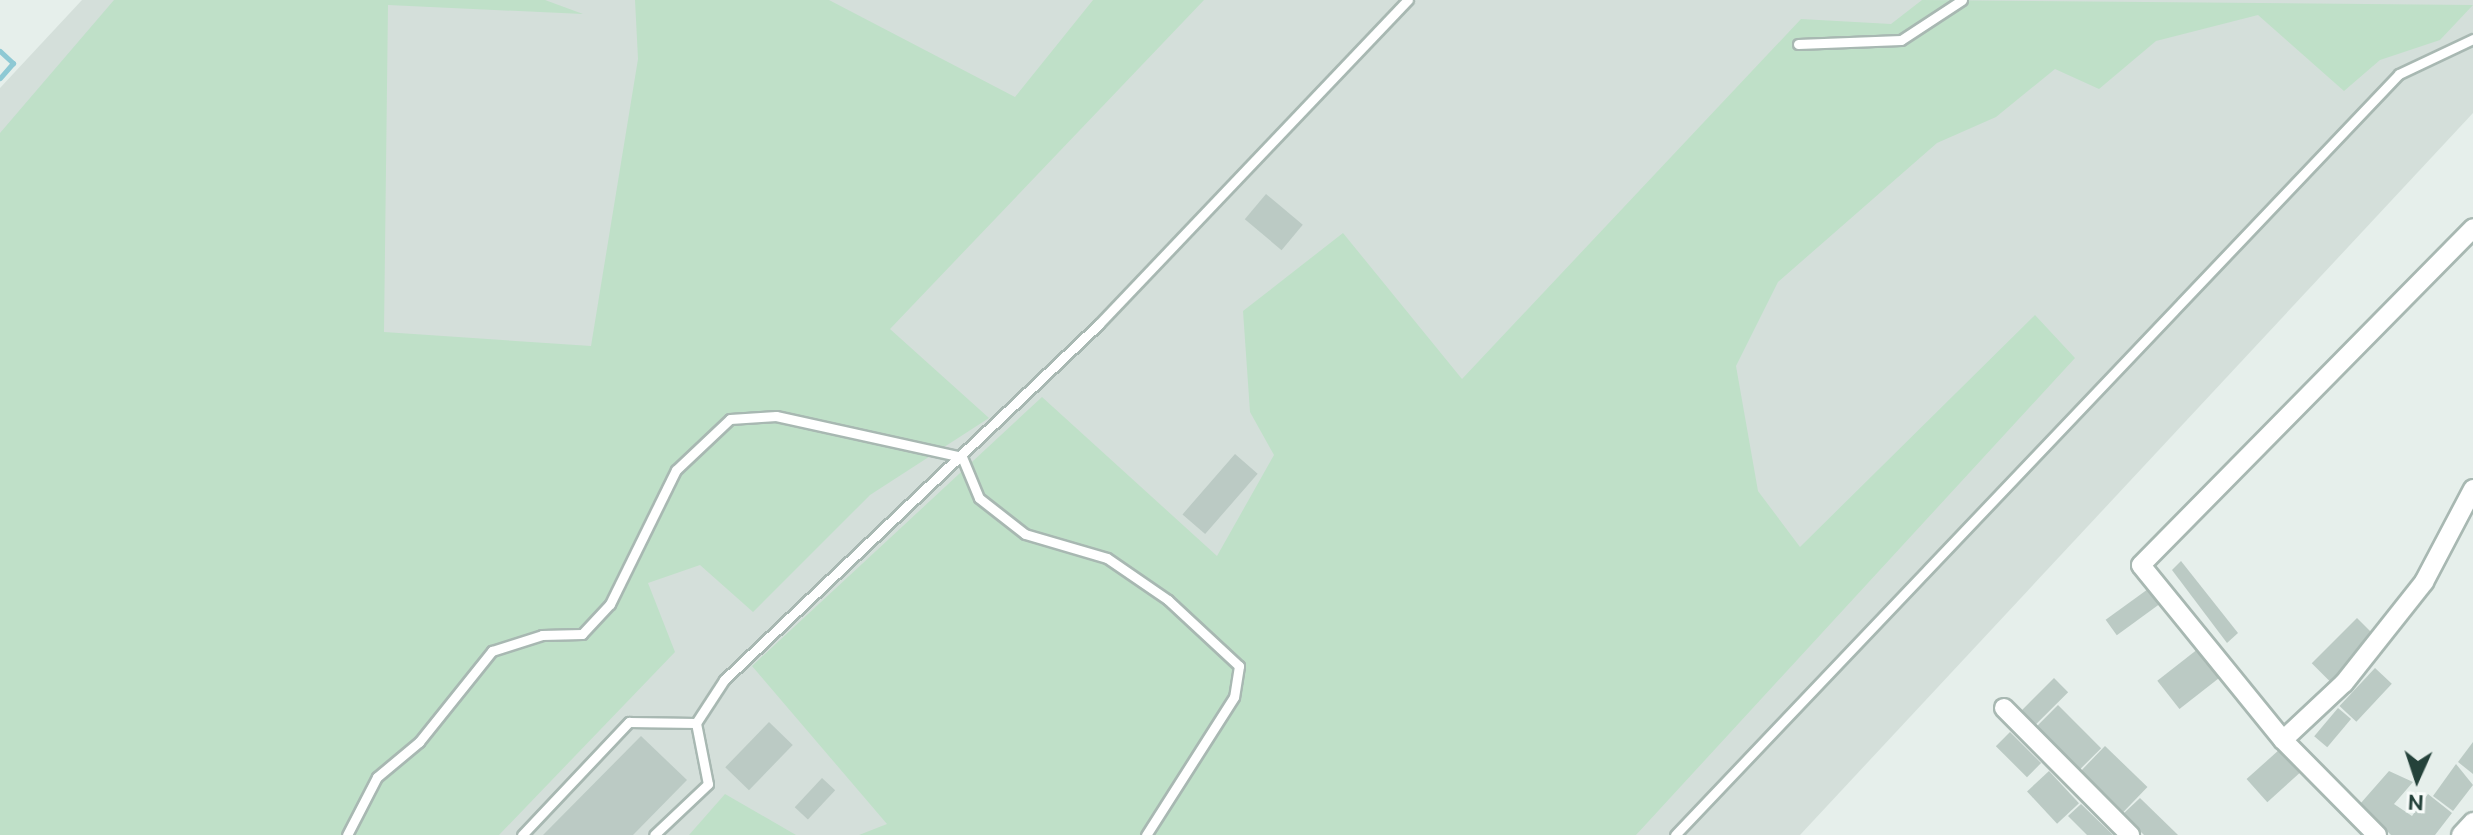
<!DOCTYPE html>
<html>
<head>
<meta charset="utf-8">
<style>
	body { margin:0 }
	#map { position:relative; width:2473px; height:835px; overflow:hidden; background:#e6efeb; font-family:Ubuntu,sans-serif }
	div>[style] { position:absolute }
	.built>* { inset:0; background:#d4dfda }
	.green>* { inset:0; background:#bfe0c8 }
	.stream>* { height:5px; margin:-2.5px; padding:0 2.5px; transform-origin:2.5px; border-radius:2.5px; background:#8ec9d4 }
	.building>* { inset:0; background:#bbcac4; transform-origin:0 0 }
	.roads { filter:drop-shadow(2px 0 #a8b8b2) drop-shadow(-2px 0 #a8b8b2) drop-shadow(0 2px #a8b8b2) drop-shadow(0 -2px #a8b8b2) }
	.lane>* { height:9px; margin:-4.5px; padding:0 4.5px; transform-origin:4.5px; border-radius:4.5px; background:#fff }
	.street>* { height:18px; margin:-9px; padding:0 9px; transform-origin:9px; border-radius:9px; background:#fff }
	span { translate:-50% -50%; white-space:nowrap; text-align:center; line-height:1.15; -webkit-text-stroke:6px #f7fbf9; paint-order:stroke }
	.north { position:absolute; left:2377px; top:739px; width:80px; height:80px; -webkit-text-stroke:6px #f7fbf9; paint-order:stroke; rotate:183deg; font-size:22px; font-weight:700; line-height:32px; text-align:center; color:#24423a }
	.north::after { content:''; display:block; margin:auto; width:28px; height:36px; background:#24423a; clip-path:polygon(50% 0,100% 100%,50% 72%,0 100%) }
</style>
</head>
<body>
<div id="map">
	<div class="built">
		<i style="clip-path:polygon(82px 0,2473px 0,2473px 113px,1800px 835px,0 835px,0 88px)"></i>
	</div>
	<div class="green">
		<i style="clip-path:polygon(114px 0,545px 0,583px 14px,388px 5px,384px 332px,591px 346px,638px 59px,635px 0,829px 0,1015px 97px,1093px 0,1204px 0,890px 329px,989px 418px,870px 495px,753px 612px,700px 565px,648px 583px,675px 652px,499px 835px,0 835px,0 133px)"></i>
		<i style="clip-path:polygon(1922px 0,2473px 5px,2440px 40px,2380px 60px,2344px 91px,2258px 15px,2156px 41px,2099px 89px,2055px 69px,1996px 117px,1937px 143px,1778px 282px,1736px 366px,1758px 491px,1800px 547px,2035px 315px,2075px 358px,1636px 835px,859px 835px,887px 824px,752px 666px,1042px 397px,1217px 556px,1274px 455px,1250px 412px,1243px 311px,1343px 233px,1462px 379px,1801px 19px,1891px 24px)"></i>
		<i style="clip-path:polygon(725px 794px,796px 835px,689px 835px)"></i>
	</div>
	<div class="stream">
		<i style="left:0;top:51px;width:18px;rotate:43deg"></i>
		<i style="left:13px;top:63px;width:20px;rotate:131deg"></i>
	</div>
	<div class="building">
		<i style="left:1266px;top:194px;width:48px;height:33px;rotate:40deg"></i>
		<i style="left:1235px;top:454px;width:30px;height:80px;rotate:41deg"></i>
		<i style="clip-path:polygon(2181px 561px,2238px 633px,2227px 643px,2172px 570px)"></i>
		<i style="left:2155px;top:584px;width:19px;height:61px;rotate:54deg"></i>
		<i style="left:2357px;top:618px;width:28px;height:64px;rotate:45deg"></i>
		<i style="left:2203px;top:645px;width:36px;height:58px;rotate:52deg"></i>
		<i style="left:2375px;top:668px;width:23px;height:52px;rotate:43deg"></i>
		<i style="left:2054px;top:678px;width:20px;height:49px;rotate:45deg"></i>
		<i style="left:2058px;top:705px;width:61px;height:32px;rotate:45deg"></i>
		<i style="left:2338px;top:708px;width:17px;height:37px;rotate:40deg"></i>
		<i style="left:769px;top:722px;width:33px;height:63px;rotate:44deg"></i>
		<i style="left:2010px;top:732px;width:44px;height:20px;rotate:45deg"></i>
		<i style="clip-path:polygon(641px 736px,687px 780px,633px 835px,543px 835px)"></i>
		<i style="clip-path:polygon(2473px 742px,2473px 774px,2458px 762px)"></i>
		<i style="left:2105px;top:746px;width:59px;height:36px;rotate:44deg"></i>
		<i style="left:2280px;top:749px;width:31px;height:45px;rotate:48deg"></i>
		<i style="clip-path:polygon(2456px 764px,2473px 785px,2453px 811px,2433px 796px)"></i>
		<i style="left:2049px;top:771px;width:44px;height:30px;rotate:47deg"></i>
		<i style="clip-path:polygon(2389px 771px,2413px 782px,2394px 804px,2412px 816px,2428px 794px,2452px 813px,2435px 835px,2391px 835px,2360px 804px)"></i>
		<i style="left:822px;top:778px;width:18px;height:40px;rotate:43deg"></i>
		<i style="clip-path:polygon(2140px 798px,2178px 835px,2144px 835px,2123px 814px)"></i>
		<i style="clip-path:polygon(2081px 804px,2113px 835px,2087px 835px,2068px 816px)"></i>
	</div>
	<div class="roads">
		<div class="lane">
			<i style="left:1798px;top:44px;width:103px;rotate:-2.2deg"></i>
			<i style="left:1901px;top:40px;width:73px;rotate:-33.3deg"></i>
			<i style="left:962px;top:457px;width:44px;rotate:67.5deg"></i>
			<i style="left:979px;top:498px;width:58px;rotate:38deg"></i>
			<i style="left:1025px;top:534px;width:85px;rotate:16.3deg"></i>
			<i style="left:1107px;top:558px;width:74px;rotate:34.5deg"></i>
			<i style="left:1168px;top:600px;width:97px;rotate:42.9deg"></i>
			<i style="left:1239px;top:666px;width:31px;rotate:99deg"></i>
			<i style="left:1234px;top:697px;width:164px;rotate:122.5deg"></i>
			<i style="left:696px;top:723px;width:51px;rotate:-56.9deg"></i>
			<i style="left:724px;top:680px;width:517px;rotate:-43.51deg"></i>
			<i style="left:1099px;top:324px;width:448px;rotate:-46.4deg"></i>
			<i style="left:347px;top:835px;width:65px;rotate:-62.7deg"></i>
			<i style="left:377px;top:777px;width:55px;rotate:-39.8deg"></i>
			<i style="left:419px;top:742px;width:117px;rotate:-51.3deg"></i>
			<i style="left:492px;top:651px;width:52px;rotate:-17.7deg"></i>
			<i style="left:542px;top:635px;width:40px;rotate:-1.4deg"></i>
			<i style="left:582px;top:634px;width:41px;rotate:-47deg"></i>
			<i style="left:610px;top:604px;width:149px;rotate:-63.8deg"></i>
			<i style="left:676px;top:470px;width:74px;rotate:-43.4deg"></i>
			<i style="left:730px;top:419px;width:46px;rotate:-3.7deg"></i>
			<i style="left:776px;top:416px;width:190px;rotate:12.4deg"></i>
			<i style="left:522px;top:835px;width:156px;rotate:-46.6deg"></i>
			<i style="left:629px;top:722px;width:67px;rotate:0.9deg"></i>
			<i style="left:696px;top:723px;width:62px;rotate:78.9deg"></i>
			<i style="left:708px;top:784px;width:74px;rotate:136.6deg"></i>
			<i style="left:1675px;top:835px;width:1050px;rotate:-46.43deg"></i>
			<i style="left:2399px;top:74px;width:82px;rotate:-25.3deg"></i>
		</div>
		<div class="street">
			<i style="left:2004px;top:708px;width:179px;rotate:45.2deg"></i>
			<i style="left:2283px;top:740px;width:83px;rotate:-43.1deg"></i>
			<i style="left:2344px;top:683px;width:129px;rotate:-51.6deg"></i>
			<i style="left:2424px;top:582px;width:105px;rotate:-62.2deg"></i>
			<i style="left:2377px;top:835px;width:134px;rotate:-134.7deg"></i>
			<i style="left:2283px;top:740px;width:225px;rotate:-129.1deg"></i>
			<i style="left:2141px;top:565px;width:473px;rotate:-45.4deg"></i>
			<i style="left:2461px;top:835px;width:18px;rotate:-47deg"></i>
		</div>
	</div>
	<div class="north">N</div>
</div>
</body>
</html>
